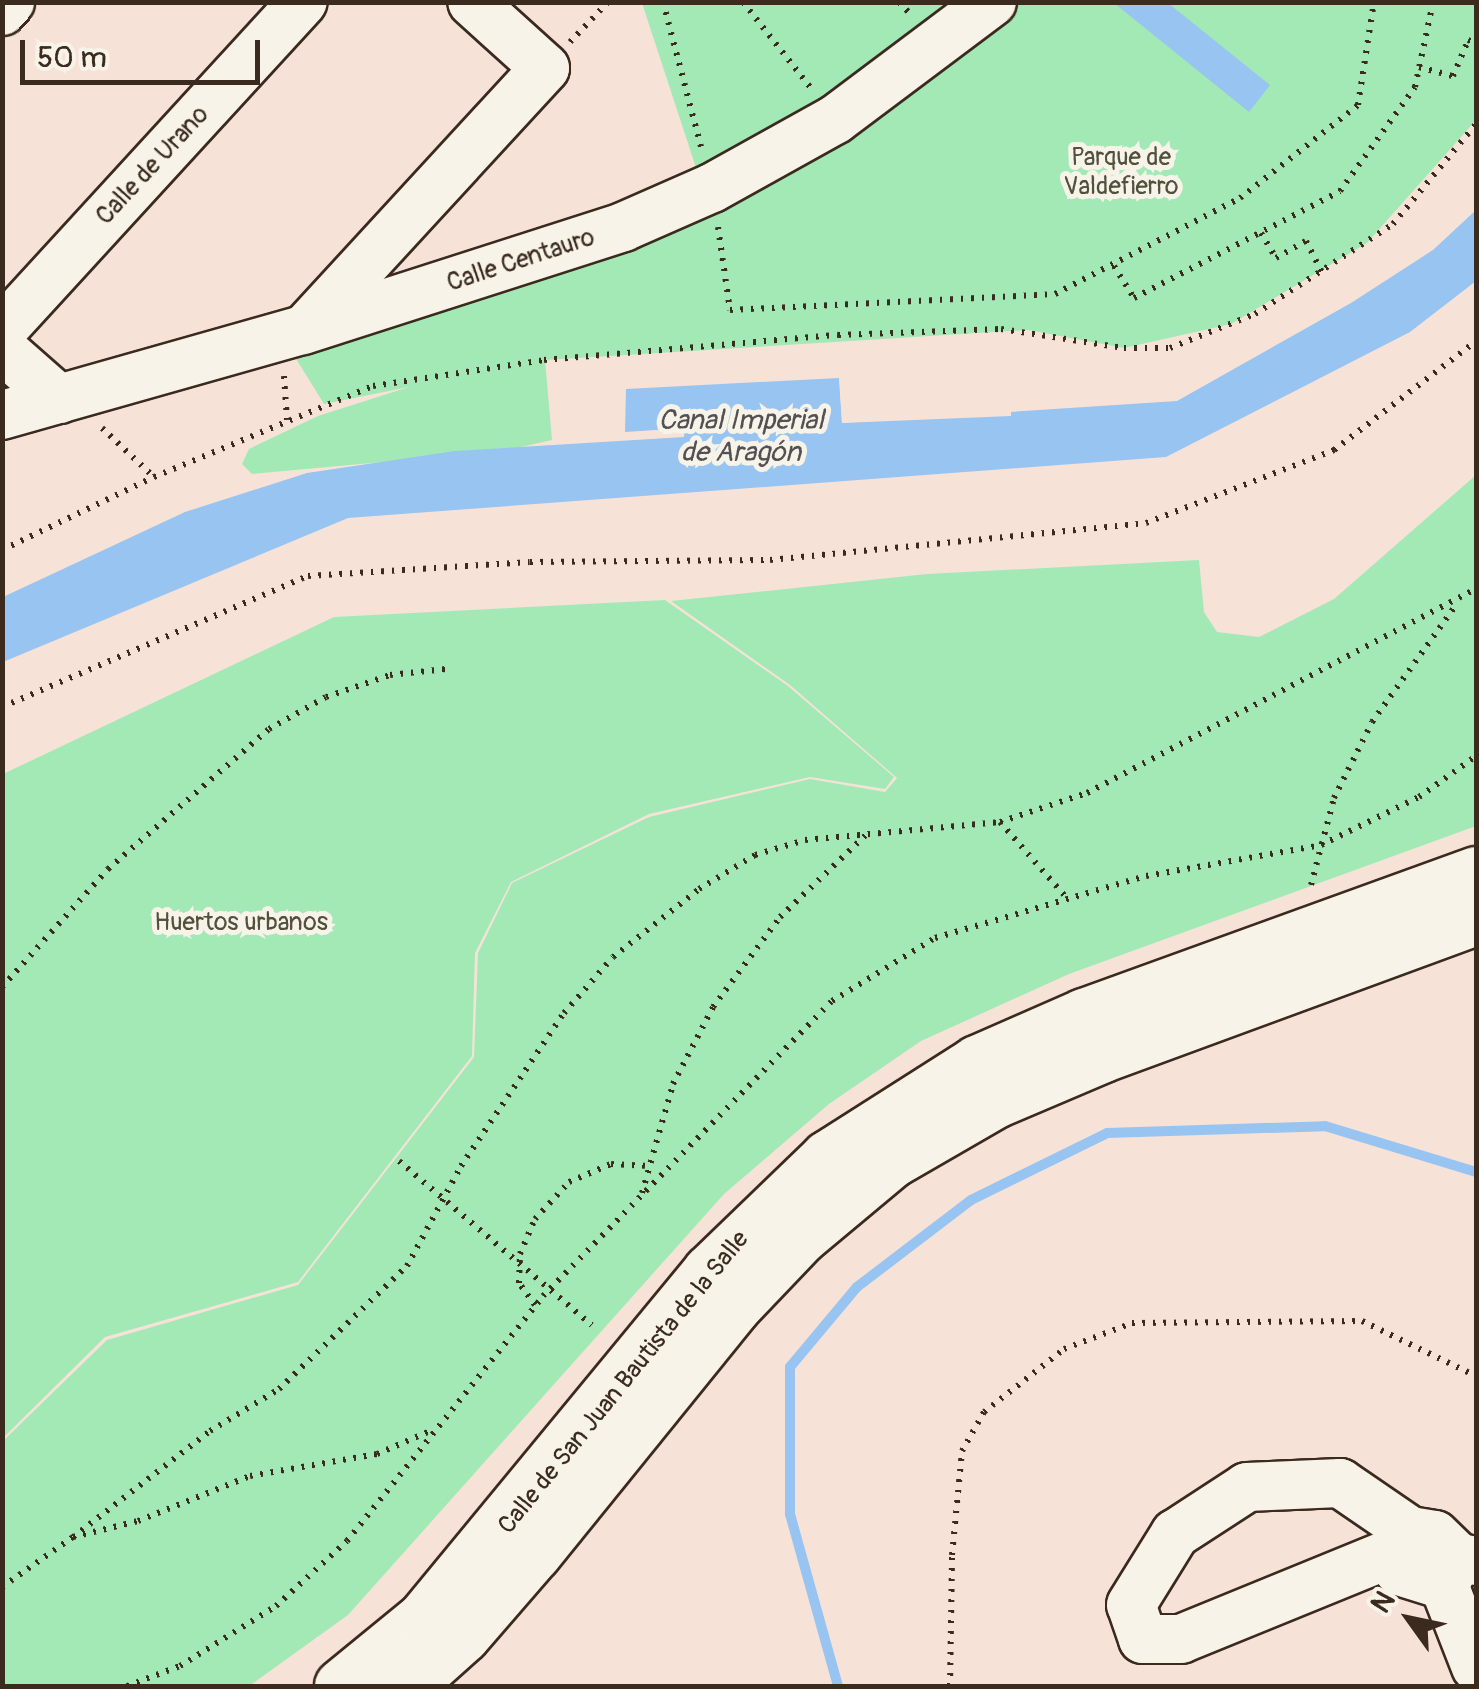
<!DOCTYPE html>
<html>
<head>
<meta charset="utf-8">
<style>
	body { margin:0 }
	#map { position:relative; width:1479px; height:1689px; overflow:hidden; background:#f7e2d8; font-family:Pangolin,sans-serif }
	div>[style] { position:absolute }
	.green>* { inset:0; background:#a3e9b5 }
	.water>* { inset:0; background:#97c4f1 }
	.pier>* { inset:0; background:#f7e2d8 }
	.stream>* { height:10px; margin:-5px; padding:0 5px; transform-origin:5px; border-radius:5px; background:#97c4f1 }
	.path>* { height:6px; margin-top:-3px; transform-origin:0; background:repeating-linear-gradient(90deg,#3b2a1e 0 2.5px,transparent 0 10.5px) }
	.roads { filter:drop-shadow(2px 0 #3b2a1e) drop-shadow(-2px 0 #3b2a1e) drop-shadow(0 2px #3b2a1e) drop-shadow(0 -2px #3b2a1e) }
	.minor>* { height:48px; margin:-24px; padding:0 24px; transform-origin:24px; border-radius:24px; background:#f7f3e8 }
	.major>* { height:55px; margin:-27.5px; padding:0 27.5px; transform-origin:27.5px; border-radius:27.5px; background:#f7f3e8 }
	span { translate:-50% -50%; white-space:nowrap; text-align:center; line-height:1.15; -webkit-text-stroke:10px #f7f3e8; paint-order:stroke }
	.park-label { font-size:25px; color:#50503c }
	.street-label { font-size:25px; color:#3b2a1e }
	.water-label { font-size:28px; color:#525053; font-style:italic }
	.frame { position:absolute; inset:0; border:5px solid #3b2a1e; pointer-events:none }
	.north { position:absolute; left:1359px; top:1569px; width:100px; height:100px; -webkit-text-stroke:8px #f7f3e8; paint-order:stroke; rotate:303deg; font-size:28px; font-weight:700; line-height:40px; text-align:center; color:#3b2a1e }
	.north::after { content:''; display:block; margin:auto; width:35px; height:45px; background:#3b2a1e; clip-path:polygon(50% 0,100% 100%,50% 72%,0 100%) }
	.scale { position:absolute; left:20px; top:40px; width:240px; height:45px; box-sizing:border-box; border:5px solid #3b2a1e; border-top:0; padding-left:12px; font-size:30px; line-height:35px; white-space:nowrap; color:#3b2a1e; -webkit-text-stroke:8px #f7f3e8; paint-order:stroke }
</style>
</head>
<body>
<div id="map">
	<div class="green">
		<i style="clip-path:polygon(642px 3px,1476px 3px,1476px 120px,1367px 243px,1231px 324px,1124px 348px,1028px 330px,545px 360px,552px 440px,503px 451px,252px 474px,242px 464px,249px 449px,318px 416px,409px 387px,324px 404px,282px 336px,698px 174px)"></i>
		<i style="clip-path:polygon(1476px 475px,1476px 826px,1069px 974px,921px 1041px,829px 1104px,724px 1194px,348px 1615px,249px 1686px,3px 1686px,3px 1441px,107px 1340px,298px 1285px,474px 1057px,478px 953px,512px 883px,649px 817px,810px 779px,885px 792px,897px 778px,790px 685px,671px 601px,927px 574px,1199px 560px,1204px 612px,1217px 632px,1259px 637px,1334px 599px)"></i>
		<i style="clip-path:polygon(665px 600px,788px 686px,894px 777px,885px 789px,810px 777px,649px 814px,511px 882px,475px 953px,472px 1056px,298px 1282px,105px 1337px,3px 1438px,3px 774px,334px 617px)"></i>
	</div>
	<div class="water">
		<i style="clip-path:polygon(1114px 3px,1168px 3px,1270px 85px,1249px 112px)"></i>
		<i style="clip-path:polygon(1476px 210px,1476px 281px,1410px 332px,1166px 457px,348px 518px,3px 662px,3px 597px,185px 512px,307px 473px,455px 451px,684px 437px,685px 428px,625px 432px,626px 389px,839px 378px,842px 423px,1177px 401px,1351px 303px,1433px 250px)"></i>
	</div>
	<div class="pier">
		<i style="clip-path:polygon(839px 373px,846px 418px,1011px 409px,1011px 416px,842px 423px)"></i>
	</div>
	<div class="stream">
		<i style="left:838px;top:1686px;width:179px;rotate:-105.6deg"></i>
		<i style="left:790px;top:1514px;width:147px;rotate:-90deg"></i>
		<i style="left:790px;top:1367px;width:104px;rotate:-50.1deg"></i>
		<i style="left:857px;top:1287px;width:143px;rotate:-37.3deg"></i>
		<i style="left:971px;top:1200px;width:152px;rotate:-26.2deg"></i>
		<i style="left:1107px;top:1133px;width:218px;rotate:-1.8deg"></i>
		<i style="left:1325px;top:1126px;width:158px;rotate:16.9deg"></i>
	</div>
	<div class="path">
		<i style="left:663px;top:2px;width:154px;rotate:75.3deg"></i>
		<i style="left:743px;top:2px;width:115px;rotate:51.7deg"></i>
		<i style="left:899px;top:2px;width:19px;rotate:47deg"></i>
		<i style="left:570px;top:42px;width:55px;rotate:-46.5deg"></i>
		<i style="left:1419px;top:67px;width:35px;rotate:15deg"></i>
		<i style="left:1453px;top:76px;width:39px;rotate:-67deg"></i>
		<i style="left:1468px;top:40px;width:9px;rotate:21deg"></i>
		<i style="left:718px;top:227px;width:84px;rotate:81.8deg"></i>
		<i style="left:730px;top:310px;width:325px;rotate:-2.8deg"></i>
		<i style="left:1055px;top:294px;width:208px;rotate:-27.4deg"></i>
		<i style="left:1240px;top:198px;width:150px;rotate:-38.2deg"></i>
		<i style="left:1358px;top:105px;width:104px;rotate:-81.2deg"></i>
		<i style="left:1261px;top:233px;width:29px;rotate:59deg"></i>
		<i style="left:1276px;top:258px;width:34px;rotate:-30deg"></i>
		<i style="left:1306px;top:241px;width:36px;rotate:63deg"></i>
		<i style="left:1114px;top:266px;width:38px;rotate:58deg"></i>
		<i style="left:1134px;top:298px;width:232px;rotate:-27.4deg"></i>
		<i style="left:1340px;top:191px;width:128px;rotate:-54.2deg"></i>
		<i style="left:1415px;top:87px;width:87px;rotate:-78deg"></i>
		<i style="left:284px;top:376px;width:44px;rotate:86.1deg"></i>
		<i style="left:102px;top:428px;width:71px;rotate:43.3deg"></i>
		<i style="left:2px;top:550px;width:169px;rotate:-25.7deg"></i>
		<i style="left:154px;top:477px;width:237px;rotate:-22.6deg"></i>
		<i style="left:373px;top:386px;width:173px;rotate:-8.6deg"></i>
		<i style="left:544px;top:360px;width:295px;rotate:-4.9deg"></i>
		<i style="left:838px;top:335px;width:163px;rotate:-2.1deg"></i>
		<i style="left:1001px;top:329px;width:124px;rotate:8.8deg"></i>
		<i style="left:1124px;top:348px;width:46px"></i>
		<i style="left:1170px;top:348px;width:92px;rotate:-21.8deg"></i>
		<i style="left:1255px;top:314px;width:165px;rotate:-33.1deg"></i>
		<i style="left:1393px;top:224px;width:130px;rotate:-50.3deg"></i>
		<i style="left:2px;top:707px;width:333px;rotate:-23.2deg"></i>
		<i style="left:308px;top:576px;width:222px;rotate:-3.6deg"></i>
		<i style="left:530px;top:562px;width:240px;rotate:-0.5deg"></i>
		<i style="left:770px;top:560px;width:378px;rotate:-5.6deg"></i>
		<i style="left:1146px;top:523px;width:202px;rotate:-21.2deg"></i>
		<i style="left:1334px;top:450px;width:179px;rotate:-37.5deg"></i>
		<i style="left:1000px;top:822px;width:98px;rotate:48.7deg"></i>
		<i style="left:1311px;top:885px;width:90px;rotate:-75.2deg"></i>
		<i style="left:1334px;top:798px;width:85px;rotate:-63.4deg"></i>
		<i style="left:1372px;top:722px;width:144px;rotate:-54.3deg"></i>
		<i style="left:2px;top:987px;width:159px;rotate:-48.1deg"></i>
		<i style="left:108px;top:869px;width:213px;rotate:-41deg"></i>
		<i style="left:269px;top:729px;width:65px;rotate:-29.3deg"></i>
		<i style="left:326px;top:697px;width:68px;rotate:-19deg"></i>
		<i style="left:390px;top:675px;width:56px;rotate:-6.1deg"></i>
		<i style="left:399px;top:1161px;width:253px;rotate:40.4deg"></i>
		<i style="left:642px;top:1193px;width:113px;rotate:-74.1deg"></i>
		<i style="left:673px;top:1084px;width:87px;rotate:-62.5deg"></i>
		<i style="left:713px;top:1007px;width:112px;rotate:-53.3deg"></i>
		<i style="left:780px;top:917px;width:120px;rotate:-43.7deg"></i>
		<i style="left:535px;top:1305px;width:27px;rotate:-126deg"></i>
		<i style="left:519px;top:1283px;width:29px;rotate:-88deg"></i>
		<i style="left:520px;top:1254px;width:38px;rotate:-67deg"></i>
		<i style="left:535px;top:1219px;width:50px;rotate:-47.4deg"></i>
		<i style="left:569px;top:1182px;width:46px;rotate:-23.2deg"></i>
		<i style="left:611px;top:1164px;width:34px;rotate:3deg"></i>
		<i style="left:73px;top:1537px;width:173px;rotate:-37.7deg"></i>
		<i style="left:210px;top:1431px;width:81px;rotate:-31.3deg"></i>
		<i style="left:279px;top:1389px;width:178px;rotate:-43.9deg"></i>
		<i style="left:407px;top:1266px;width:114px;rotate:-61.6deg"></i>
		<i style="left:461px;top:1166px;width:184px;rotate:-56.1deg"></i>
		<i style="left:564px;top:1013px;width:74px;rotate:-48.8deg"></i>
		<i style="left:613px;top:957px;width:110px;rotate:-38.3deg"></i>
		<i style="left:699px;top:889px;width:66px;rotate:-31.3deg"></i>
		<i style="left:755px;top:855px;width:52px;rotate:-16.7deg"></i>
		<i style="left:805px;top:840px;width:196px;rotate:-5.3deg"></i>
		<i style="left:1000px;top:822px;width:92px;rotate:-18.4deg"></i>
		<i style="left:1087px;top:793px;width:439px;rotate:-27.7deg"></i>
		<i style="left:2px;top:1587px;width:87px;rotate:-35.2deg"></i>
		<i style="left:73px;top:1537px;width:67px;rotate:-13.8deg"></i>
		<i style="left:138px;top:1521px;width:121px;rotate:-21.9deg"></i>
		<i style="left:250px;top:1476px;width:129px;rotate:-9.8deg"></i>
		<i style="left:377px;top:1454px;width:56px;rotate:-23.3deg"></i>
		<i style="left:127px;top:1686px;width:57px;rotate:-20.7deg"></i>
		<i style="left:180px;top:1666px;width:113px;rotate:-32deg"></i>
		<i style="left:276px;top:1606px;width:96px;rotate:-42.5deg"></i>
		<i style="left:347px;top:1541px;width:314px;rotate:-51.3deg"></i>
		<i style="left:543px;top:1296px;width:413px;rotate:-45.6deg"></i>
		<i style="left:832px;top:1001px;width:121px;rotate:-31.5deg"></i>
		<i style="left:935px;top:938px;width:220px;rotate:-16.4deg"></i>
		<i style="left:1146px;top:876px;width:178px;rotate:-10deg"></i>
		<i style="left:1321px;top:845px;width:109px;rotate:-26.1deg"></i>
		<i style="left:1419px;top:797px;width:70px;rotate:-35.7deg"></i>
		<i style="left:950px;top:1686px;width:131px;rotate:-89.1deg"></i>
		<i style="left:952px;top:1555px;width:104px;rotate:-84.5deg"></i>
		<i style="left:962px;top:1451px;width:45px;rotate:-60.6deg"></i>
		<i style="left:984px;top:1412px;width:102px;rotate:-38.2deg"></i>
		<i style="left:1064px;top:1349px;width:73px;rotate:-20.9deg"></i>
		<i style="left:1132px;top:1323px;width:230px;rotate:-0.5deg"></i>
		<i style="left:1362px;top:1321px;width:127px;rotate:25.8deg"></i>
	</div>
	<div class="roads">
		<div class="minor">
			<i style="left:2px;top:11px;width:12px;rotate:-48deg"></i>
			<i style="left:306px;top:328px;width:353px;rotate:-47.4deg"></i>
			<i style="left:545px;top:68px;width:98px;rotate:-137.9deg"></i>
			<i style="left:2px;top:330px;width:445px;rotate:-47.5deg"></i>
			<i style="left:2px;top:349px;width:76px;rotate:41.3deg"></i>
			<i style="left:2px;top:415px;width:313px;rotate:-15.8deg"></i>
			<i style="left:303px;top:330px;width:336px;rotate:-17.8deg"></i>
			<i style="left:623px;top:227px;width:97px;rotate:-23.7deg"></i>
			<i style="left:712px;top:188px;width:142px;rotate:-29.1deg"></i>
			<i style="left:836px;top:119px;width:195px;rotate:-36.9deg"></i>
			<i style="left:1394px;top:1552px;width:230px;rotate:157.8deg"></i>
			<i style="left:1181px;top:1639px;width:38px;rotate:180deg"></i>
			<i style="left:1143px;top:1639px;width:36px;rotate:-109deg"></i>
			<i style="left:1131px;top:1605px;width:84px;rotate:-58.2deg"></i>
			<i style="left:1175px;top:1534px;width:86px;rotate:-33.1deg"></i>
			<i style="left:1247px;top:1487px;width:93px;rotate:-2.5deg"></i>
			<i style="left:1340px;top:1483px;width:85px;rotate:34.4deg"></i>
			<i style="left:1459px;top:1558px;width:31px;rotate:119deg"></i>
			<i style="left:1444px;top:1585px;width:47px;rotate:-162.7deg"></i>
			<i style="left:1399px;top:1571px;width:20px;rotate:-105deg"></i>
			<i style="left:1394px;top:1552px;width:26px;rotate:-53deg"></i>
			<i style="left:1410px;top:1531px;width:25px;rotate:9deg"></i>
			<i style="left:1435px;top:1535px;width:33px;rotate:44deg"></i>
			<i style="left:1459px;top:1558px;width:17px;rotate:10deg"></i>
			<i style="left:1444px;top:1585px;width:88px;rotate:68.7deg"></i>
		</div>
		<div class="major">
			<i style="left:342px;top:1686px;width:106px;rotate:-39.3deg"></i>
			<i style="left:424px;top:1619px;width:450px;rotate:-50.5deg"></i>
			<i style="left:710px;top:1272px;width:164px;rotate:-44deg"></i>
			<i style="left:828px;top:1158px;width:177px;rotate:-32.5deg"></i>
			<i style="left:977px;top:1063px;width:117px;rotate:-23.7deg"></i>
			<i style="left:1084px;top:1016px;width:417px;rotate:-19.9deg"></i>
			<i style="left:405px;top:1686px;width:76px;rotate:-41.8deg"></i>
			<i style="left:462px;top:1635px;width:110px;rotate:-49.1deg"></i>
			<i style="left:534px;top:1552px;width:316px;rotate:-51deg"></i>
			<i style="left:733px;top:1306px;width:97px;rotate:-46.3deg"></i>
			<i style="left:800px;top:1236px;width:119px;rotate:-39.9deg"></i>
			<i style="left:891px;top:1160px;width:120px;rotate:-30deg"></i>
			<i style="left:995px;top:1100px;width:117px;rotate:-23.1deg"></i>
			<i style="left:1103px;top:1054px;width:397px;rotate:-20.2deg"></i>
		</div>
	</div>
	<div class="park-label">
		<span style="left:1121px;top:173px">Parque de<br>Valdefierro</span>
		<span style="left:241px;top:923px">Huertos urbanos</span>
	</div>
	<div class="street-label">
		<span style="left:153px;top:166px;rotate:-47deg">Calle de Urano</span>
		<span style="left:521px;top:261px;rotate:-18deg">Calle Centauro</span>
		<span style="left:624px;top:1383px;rotate:-51deg">Calle de San Juan Bautista de la Salle</span>
	</div>
	<div class="water-label">
		<span style="left:741px;top:437px">Canal Imperial<br>de Aragón</span>
	</div>
	<div class="frame"></div>
	<div class="north">N</div>
	<div class="scale">50 m</div>
</div>
</body>
</html>
